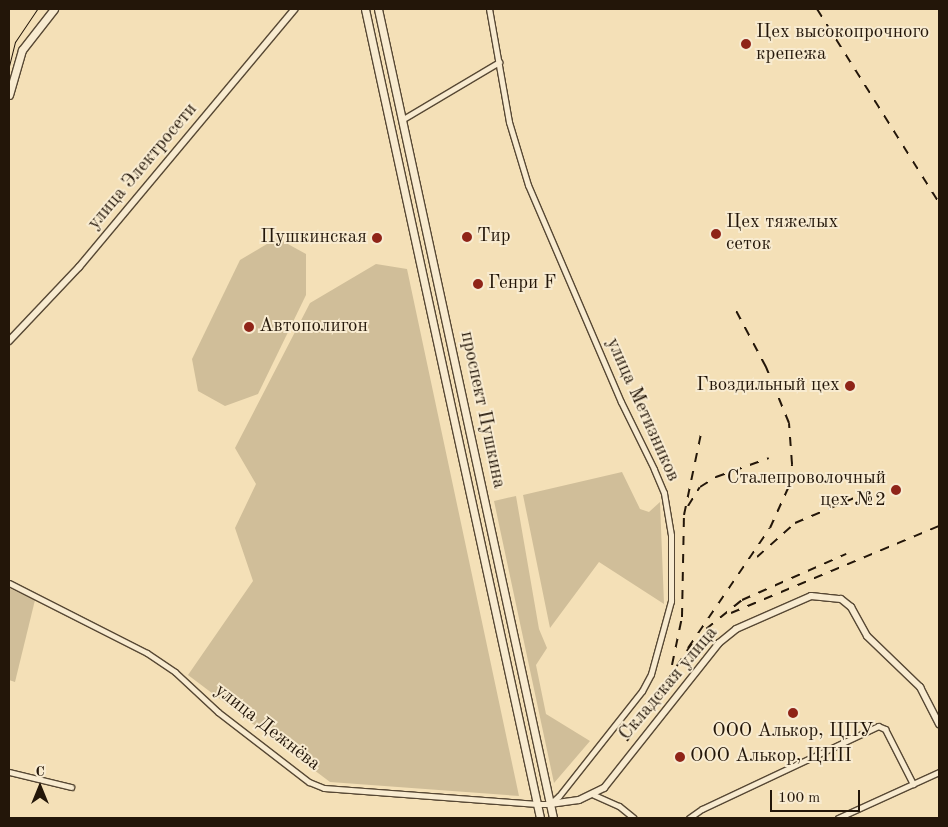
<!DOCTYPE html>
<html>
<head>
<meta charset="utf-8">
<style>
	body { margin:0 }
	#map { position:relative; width:948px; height:827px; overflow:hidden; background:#f4e0b7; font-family:"Old Standard TT",serif }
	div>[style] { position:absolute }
	.green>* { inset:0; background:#d0be99 }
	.roads { filter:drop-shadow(1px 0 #574834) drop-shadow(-1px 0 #574834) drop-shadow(0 1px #574834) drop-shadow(0 -1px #574834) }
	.minor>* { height:5px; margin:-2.5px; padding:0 2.5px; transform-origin:2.5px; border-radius:2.5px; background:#f8ebd0 }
	.tertiary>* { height:6px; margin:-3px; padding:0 3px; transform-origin:3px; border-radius:3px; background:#f8ebd0 }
	.secondary>* { height:7px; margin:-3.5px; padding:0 3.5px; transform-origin:3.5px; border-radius:3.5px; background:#f8ebd0 }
	.tram>* { height:1px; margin:-0.5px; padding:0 0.5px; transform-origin:0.5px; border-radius:0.5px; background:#231609 }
	.rail>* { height:2px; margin-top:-1px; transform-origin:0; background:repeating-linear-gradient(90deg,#231609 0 9px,transparent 0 18px) }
	.dots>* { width:14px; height:14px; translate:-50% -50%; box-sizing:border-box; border:2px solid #f8ebd0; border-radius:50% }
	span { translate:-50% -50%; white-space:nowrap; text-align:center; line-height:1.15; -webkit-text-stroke:4px #f8ebd0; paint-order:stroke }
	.poi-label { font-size:19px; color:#231609 }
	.left { translate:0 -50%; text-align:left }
	.right { translate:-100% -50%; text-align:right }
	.street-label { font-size:19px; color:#231609 }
	.frame { position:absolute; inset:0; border:10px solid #231609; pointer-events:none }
	.north { position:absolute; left:15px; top:762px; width:50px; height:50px; -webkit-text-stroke:4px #f8ebd0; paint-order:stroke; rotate:0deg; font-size:14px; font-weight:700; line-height:20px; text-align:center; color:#231609 }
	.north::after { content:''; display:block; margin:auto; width:18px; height:22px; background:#231609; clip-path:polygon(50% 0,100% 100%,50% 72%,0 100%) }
	.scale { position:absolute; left:770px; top:790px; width:90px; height:22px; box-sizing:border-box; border:2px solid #231609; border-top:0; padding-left:6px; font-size:15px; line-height:18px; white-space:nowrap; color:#231609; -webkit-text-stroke:4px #f8ebd0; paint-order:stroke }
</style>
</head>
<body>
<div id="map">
	<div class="green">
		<i style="clip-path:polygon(277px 238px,306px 254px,306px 295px,258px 394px,225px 406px,198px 391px,192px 359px,240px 260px)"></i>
		<i style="clip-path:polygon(376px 264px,407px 269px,519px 796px,330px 782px,188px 675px,253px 581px,235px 528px,256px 484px,235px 448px,310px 303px)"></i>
		<i style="clip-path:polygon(622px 472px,640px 509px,649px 512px,660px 502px,664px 604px,599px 562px,550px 628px,523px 495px)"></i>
		<i style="clip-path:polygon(516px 496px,539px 629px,547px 648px,536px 665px,546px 714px,590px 741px,554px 783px,494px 501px)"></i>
		<i style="clip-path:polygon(9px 588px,35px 600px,15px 682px,9px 680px)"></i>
	</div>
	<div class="roads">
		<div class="minor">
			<i style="left:403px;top:119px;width:112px;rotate:-30.7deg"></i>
			<i style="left:9px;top:583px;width:155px;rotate:26.9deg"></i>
			<i style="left:147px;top:653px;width:34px;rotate:34deg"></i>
			<i style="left:175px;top:672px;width:59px;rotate:42.9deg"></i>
			<i style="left:218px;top:712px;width:115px;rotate:37.6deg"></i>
			<i style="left:309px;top:782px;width:16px;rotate:22deg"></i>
			<i style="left:324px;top:788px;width:214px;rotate:4.3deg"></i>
			<i style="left:537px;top:804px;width:13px"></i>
			<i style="left:550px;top:804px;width:12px;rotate:-42deg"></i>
			<i style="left:559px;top:796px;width:134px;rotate:-51.7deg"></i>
			<i style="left:642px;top:691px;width:19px;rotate:-62deg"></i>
			<i style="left:651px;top:674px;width:76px;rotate:-74.7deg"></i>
			<i style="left:671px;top:601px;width:66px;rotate:-90deg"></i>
			<i style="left:671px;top:535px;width:43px;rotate:-99.5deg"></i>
			<i style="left:664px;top:493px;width:26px;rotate:-113deg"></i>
			<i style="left:654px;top:469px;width:75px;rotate:-116.2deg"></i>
			<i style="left:621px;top:402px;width:236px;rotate:-113.2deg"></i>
			<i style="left:528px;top:185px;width:66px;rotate:-106.8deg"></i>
			<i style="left:509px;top:122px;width:115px;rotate:-100deg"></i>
			<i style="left:9px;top:772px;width:64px;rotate:13.6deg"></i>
			<i style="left:594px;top:795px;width:27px;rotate:24deg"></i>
			<i style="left:619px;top:806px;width:19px;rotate:39deg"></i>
			<i style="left:689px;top:818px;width:16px;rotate:-35deg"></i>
			<i style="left:702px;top:809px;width:195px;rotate:-25.2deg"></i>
			<i style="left:878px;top:726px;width:8px;rotate:23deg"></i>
			<i style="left:885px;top:729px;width:62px;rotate:63deg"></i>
			<i style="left:838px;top:818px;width:111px;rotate:-24.5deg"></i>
		</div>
		<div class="tertiary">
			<i style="left:9px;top:341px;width:102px;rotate:-46.6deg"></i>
			<i style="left:79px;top:267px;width:336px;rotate:-50.1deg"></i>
			<i style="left:550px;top:804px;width:29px;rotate:-8deg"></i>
			<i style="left:579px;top:800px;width:28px;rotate:-26deg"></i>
			<i style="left:604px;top:788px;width:185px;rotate:-51.6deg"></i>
			<i style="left:719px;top:643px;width:22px;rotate:-39deg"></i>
			<i style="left:736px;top:629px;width:82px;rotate:-23.7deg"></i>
			<i style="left:811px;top:596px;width:30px;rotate:6deg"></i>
			<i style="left:841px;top:599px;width:13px;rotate:39deg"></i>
			<i style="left:851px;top:607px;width:33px;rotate:61deg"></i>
			<i style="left:867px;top:636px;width:74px;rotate:43.9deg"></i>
			<i style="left:920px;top:687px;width:42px;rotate:62.8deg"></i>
		</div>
		<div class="secondary">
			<i style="left:365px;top:9px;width:828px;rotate:77.79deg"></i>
			<i style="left:378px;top:9px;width:828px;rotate:77.79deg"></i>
			<i style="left:9px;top:95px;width:47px;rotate:-73.9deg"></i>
			<i style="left:22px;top:50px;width:52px;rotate:-52deg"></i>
		</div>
	</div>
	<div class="tram">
		<i style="left:9px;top:66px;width:25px;rotate:-76deg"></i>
		<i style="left:15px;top:42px;width:40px;rotate:-56deg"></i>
	</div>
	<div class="rail">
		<i style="left:817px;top:9px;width:229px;rotate:57.8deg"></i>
		<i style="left:688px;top:506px;width:22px;rotate:-58deg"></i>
		<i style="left:700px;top:487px;width:19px;rotate:-32deg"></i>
		<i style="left:716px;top:477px;width:56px;rotate:-19.7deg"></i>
		<i style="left:757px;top:557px;width:51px;rotate:-41.8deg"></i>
		<i style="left:795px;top:523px;width:77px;rotate:-22.9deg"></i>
		<i style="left:731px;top:613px;width:225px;rotate:-22.7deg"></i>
		<i style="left:706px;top:629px;width:46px;rotate:-38.9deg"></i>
		<i style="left:742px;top:600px;width:114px;rotate:-23.9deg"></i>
		<i style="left:688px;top:648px;width:145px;rotate:-55.7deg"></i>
		<i style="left:770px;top:528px;width:48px;rotate:-65.6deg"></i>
		<i style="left:790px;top:484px;width:20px;rotate:-84deg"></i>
		<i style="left:792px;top:464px;width:41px;rotate:-94.2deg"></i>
		<i style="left:789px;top:423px;width:61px;rotate:-112.3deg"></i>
		<i style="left:766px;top:367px;width:70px;rotate:-118deg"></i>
		<i style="left:672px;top:665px;width:49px;rotate:-78.2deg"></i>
		<i style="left:682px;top:617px;width:102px;rotate:-88.9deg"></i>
		<i style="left:684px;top:515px;width:88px;rotate:-78.2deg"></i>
		<i style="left:627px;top:741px;width:118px;rotate:-56.4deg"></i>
	</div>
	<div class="dots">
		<i style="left:746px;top:44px;background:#8f2418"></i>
		<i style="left:716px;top:234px;background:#8f2418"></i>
		<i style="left:467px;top:237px;background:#8f2418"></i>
		<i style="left:377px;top:238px;background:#8f2418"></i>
		<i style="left:478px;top:284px;background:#8f2418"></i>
		<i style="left:249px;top:327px;background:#8f2418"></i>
		<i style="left:850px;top:386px;background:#8f2418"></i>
		<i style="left:896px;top:490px;background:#8f2418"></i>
		<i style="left:793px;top:713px;background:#8f2418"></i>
		<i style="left:680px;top:757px;background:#8f2418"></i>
	</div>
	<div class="poi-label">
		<span class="left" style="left:756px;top:44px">Цех высокопрочного<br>крепежа</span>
		<span class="left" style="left:726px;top:234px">Цех тяжелых<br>сеток</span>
		<span class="left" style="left:477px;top:237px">Тир</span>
		<span class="right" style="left:367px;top:238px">Пушкинская</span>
		<span class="left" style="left:488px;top:284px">Генри F</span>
		<span class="left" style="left:259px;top:327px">Автополигон</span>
		<span class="right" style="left:840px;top:386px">Гвоздильный цех</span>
		<span class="right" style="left:886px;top:490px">Сталепроволочный<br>цех №2</span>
		<span style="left:793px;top:732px">ООО Алькор, ЦПУ</span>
		<span class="left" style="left:690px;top:757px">ООО Алькор, ЦПП</span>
	</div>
	<div class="street-label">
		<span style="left:143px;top:167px;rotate:-50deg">улица Электросети</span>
		<span style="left:482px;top:410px;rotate:78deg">проспект Пушкина</span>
		<span style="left:642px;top:410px;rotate:66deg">улица Метизников</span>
		<span style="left:669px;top:684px;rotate:-50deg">Складская улица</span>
		<span style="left:267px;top:728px;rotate:38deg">улица Дежнёва</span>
	</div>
	<div class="frame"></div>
	<div class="north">С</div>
	<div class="scale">100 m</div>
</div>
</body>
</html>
